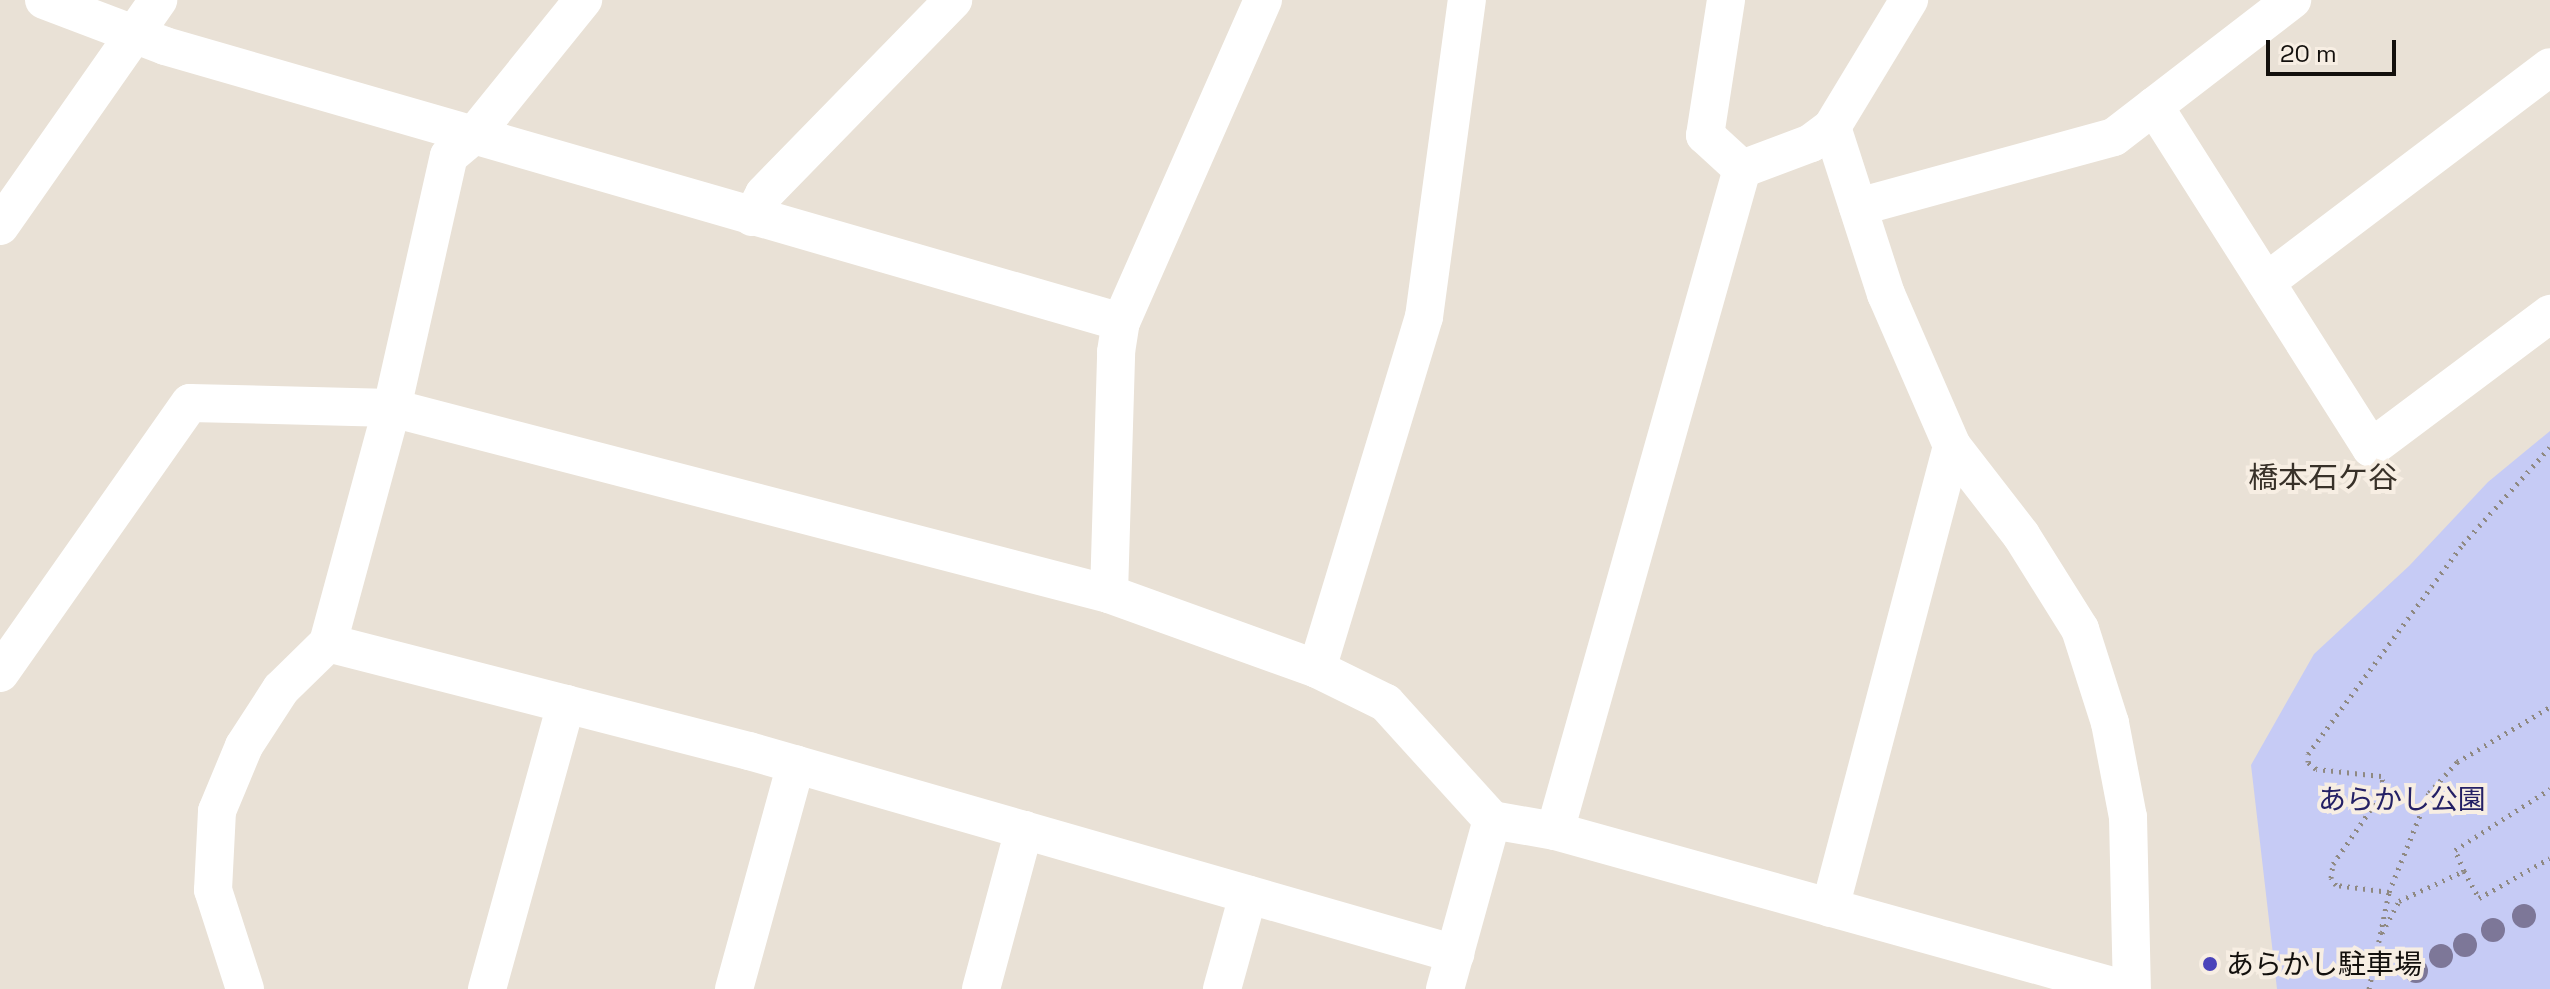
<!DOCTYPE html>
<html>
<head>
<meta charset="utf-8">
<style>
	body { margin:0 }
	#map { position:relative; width:2550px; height:989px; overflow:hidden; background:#e9e1d6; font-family:"Space Grotesk","Noto Sans JP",sans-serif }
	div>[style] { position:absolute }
	.green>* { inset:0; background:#c6cbf5 }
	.path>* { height:5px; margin-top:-2.5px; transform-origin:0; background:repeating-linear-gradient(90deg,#8f8982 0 2px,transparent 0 8px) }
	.minor>* { height:38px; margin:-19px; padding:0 19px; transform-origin:19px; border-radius:19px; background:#fff }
	.trees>* { width:24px; height:24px; margin:-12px; border-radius:50%; background:#7d7798 }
	.dots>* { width:22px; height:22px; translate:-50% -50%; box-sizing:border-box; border:4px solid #f7eee3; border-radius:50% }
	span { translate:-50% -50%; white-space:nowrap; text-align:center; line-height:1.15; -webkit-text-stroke:8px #f7eee3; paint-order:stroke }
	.park-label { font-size:28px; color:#242065 }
	.poi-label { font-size:28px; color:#13100d }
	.left { translate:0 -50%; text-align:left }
	.neighbourhood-label { font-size:30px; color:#383129 }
	.scale { position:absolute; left:2266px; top:40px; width:130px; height:36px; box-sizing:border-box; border:4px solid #13100d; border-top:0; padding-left:10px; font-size:24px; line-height:28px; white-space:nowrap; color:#13100d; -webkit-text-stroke:6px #f7eee3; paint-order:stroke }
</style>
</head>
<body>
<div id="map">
	<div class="green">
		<i style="clip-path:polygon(2550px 431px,2550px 989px,2277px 989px,2251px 765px,2314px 654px,2409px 566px,2488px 482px)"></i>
	</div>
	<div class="path">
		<i style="left:2464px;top:871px;width:31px;rotate:61deg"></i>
		<i style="left:2479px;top:898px;width:81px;rotate:-29.4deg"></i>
		<i style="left:2389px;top:892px;width:53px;rotate:-172.5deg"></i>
		<i style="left:2336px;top:885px;width:9px;rotate:-126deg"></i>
		<i style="left:2331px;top:878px;width:14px;rotate:-82deg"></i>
		<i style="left:2333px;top:864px;width:91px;rotate:-55.3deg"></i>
		<i style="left:2385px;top:789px;width:14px;rotate:-107deg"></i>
		<i style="left:2381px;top:776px;width:65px;rotate:-173.9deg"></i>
		<i style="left:2316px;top:769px;width:11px;rotate:-139deg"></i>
		<i style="left:2308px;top:762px;width:8px;rotate:-90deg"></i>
		<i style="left:2308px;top:754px;width:261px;rotate:-53.6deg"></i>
		<i style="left:2463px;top:544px;width:130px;rotate:-48.1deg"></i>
		<i style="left:2382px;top:933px;width:36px;rotate:-62deg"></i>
		<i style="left:2399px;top:901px;width:72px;rotate:-24.8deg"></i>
		<i style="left:2464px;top:871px;width:23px;rotate:-113deg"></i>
		<i style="left:2455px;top:850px;width:113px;rotate:-32.7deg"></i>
		<i style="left:2369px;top:989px;width:99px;rotate:-78.3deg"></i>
		<i style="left:2389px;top:892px;width:107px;rotate:-68deg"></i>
		<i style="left:2429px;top:793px;width:42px;rotate:-47.9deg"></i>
		<i style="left:2457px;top:762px;width:108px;rotate:-30.6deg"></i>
	</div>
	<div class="minor">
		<i style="left:44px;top:0;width:129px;rotate:20.8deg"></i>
		<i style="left:165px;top:46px;width:995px;rotate:16.1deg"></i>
		<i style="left:1726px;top:0;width:137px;rotate:98.8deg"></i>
		<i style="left:1705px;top:135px;width:50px;rotate:42.6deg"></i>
		<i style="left:2154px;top:106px;width:405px;rotate:57.6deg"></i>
		<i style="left:2371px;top:448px;width:224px;rotate:-36.8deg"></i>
		<i style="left:1832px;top:127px;width:149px;rotate:-58.8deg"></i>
		<i style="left:1858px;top:207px;width:265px;rotate:-15.3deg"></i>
		<i style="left:2114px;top:137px;width:225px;rotate:-37.6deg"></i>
		<i style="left:752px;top:217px;width:26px;rotate:-62deg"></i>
		<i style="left:764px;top:194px;width:271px;rotate:-45.7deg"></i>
		<i style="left:0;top:226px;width:276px;rotate:-55deg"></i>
		<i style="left:2266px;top:282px;width:356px;rotate:-37.1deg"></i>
		<i style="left:1109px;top:594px;width:242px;rotate:-88.3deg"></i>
		<i style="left:1116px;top:352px;width:30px;rotate:-81deg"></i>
		<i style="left:1121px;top:322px;width:352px;rotate:-66.2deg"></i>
		<i style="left:328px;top:643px;width:435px;rotate:14.4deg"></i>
		<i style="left:749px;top:751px;width:735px;rotate:16.04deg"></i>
		<i style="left:1317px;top:669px;width:368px;rotate:-73.1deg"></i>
		<i style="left:1424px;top:317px;width:320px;rotate:-82.3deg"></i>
		<i style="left:0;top:673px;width:330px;rotate:-54.9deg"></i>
		<i style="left:190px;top:403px;width:202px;rotate:1.4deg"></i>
		<i style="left:392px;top:408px;width:741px;rotate:14.54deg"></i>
		<i style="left:1109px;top:594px;width:221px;rotate:19.8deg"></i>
		<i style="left:1317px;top:669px;width:77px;rotate:26.2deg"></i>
		<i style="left:1386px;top:703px;width:158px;rotate:47.8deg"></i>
		<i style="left:1492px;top:820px;width:64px;rotate:9.9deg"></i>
		<i style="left:1555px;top:831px;width:590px;rotate:15.54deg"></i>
		<i style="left:1555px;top:831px;width:688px;rotate:-74.23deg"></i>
		<i style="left:1742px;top:169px;width:74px;rotate:-20.6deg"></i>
		<i style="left:1811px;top:143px;width:26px;rotate:-37deg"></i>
		<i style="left:1832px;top:127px;width:176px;rotate:72.1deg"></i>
		<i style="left:1886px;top:294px;width:166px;rotate:66.5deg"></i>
		<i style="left:1952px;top:446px;width:113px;rotate:52.2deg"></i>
		<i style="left:2021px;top:535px;width:111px;rotate:57.9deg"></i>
		<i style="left:2080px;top:629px;width:99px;rotate:72.3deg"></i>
		<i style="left:2110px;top:723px;width:96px;rotate:79.2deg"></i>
		<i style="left:2128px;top:817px;width:172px;rotate:88.7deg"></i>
		<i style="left:1830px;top:908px;width:478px;rotate:-75.2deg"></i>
		<i style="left:245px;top:989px;width:104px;rotate:-107.9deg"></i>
		<i style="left:213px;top:890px;width:79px;rotate:-87.1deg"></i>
		<i style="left:217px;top:811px;width:70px;rotate:-67.4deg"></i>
		<i style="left:244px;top:746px;width:68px;rotate:-57deg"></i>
		<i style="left:281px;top:689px;width:66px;rotate:-44.4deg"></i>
		<i style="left:328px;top:643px;width:244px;rotate:-74.8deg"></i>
		<i style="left:392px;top:408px;width:258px;rotate:-77.3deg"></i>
		<i style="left:449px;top:156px;width:33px;rotate:-40deg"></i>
		<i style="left:474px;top:135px;width:174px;rotate:-51.1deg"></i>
		<i style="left:487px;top:989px;width:296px;rotate:-74.5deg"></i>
		<i style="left:734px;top:989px;width:233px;rotate:-74.6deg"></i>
		<i style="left:981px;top:989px;width:165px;rotate:-74.9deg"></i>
		<i style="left:1222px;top:989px;width:98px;rotate:-74.5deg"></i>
		<i style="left:1445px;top:989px;width:175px;rotate:-74.5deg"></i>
	</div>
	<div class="trees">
		<i style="left:2524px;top:916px"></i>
		<i style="left:2493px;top:930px"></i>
		<i style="left:2465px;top:945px"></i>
		<i style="left:2441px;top:956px"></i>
		<i style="left:2416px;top:971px"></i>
	</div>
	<div class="dots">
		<i style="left:2210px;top:964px;background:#4a43ba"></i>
	</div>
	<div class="park-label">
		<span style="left:2402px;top:799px">あらかし公園</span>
	</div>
	<div class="poi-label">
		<span class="left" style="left:2226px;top:964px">あらかし駐車場</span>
	</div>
	<div class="neighbourhood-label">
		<span style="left:2323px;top:478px">橋本石ケ谷</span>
	</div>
	<div class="scale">20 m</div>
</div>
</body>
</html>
